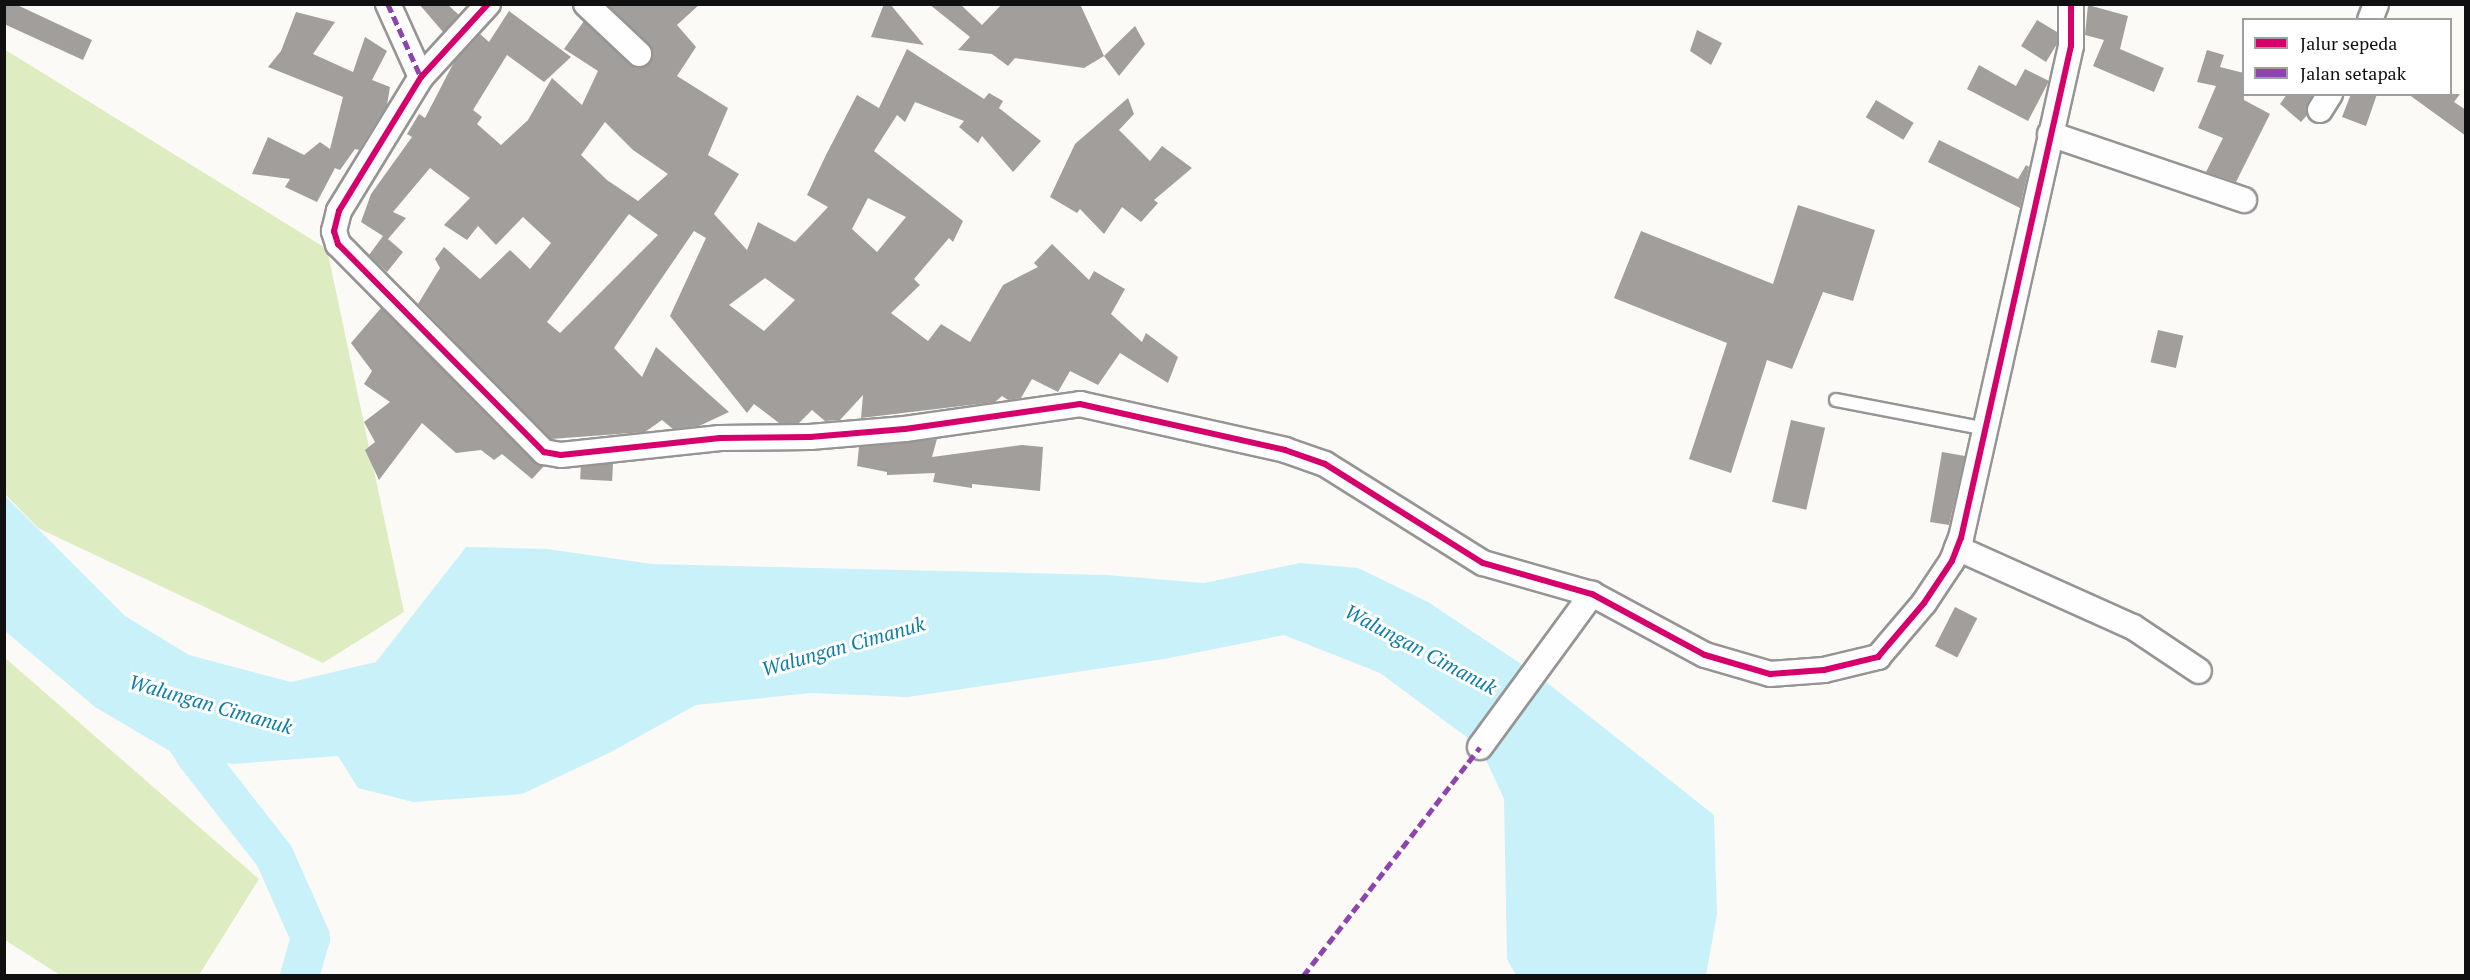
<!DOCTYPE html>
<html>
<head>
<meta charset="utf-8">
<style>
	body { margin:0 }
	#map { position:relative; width:2470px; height:980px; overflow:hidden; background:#fcfaf7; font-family:"PT Serif",serif }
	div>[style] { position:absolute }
	.forest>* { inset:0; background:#ddecc1 }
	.water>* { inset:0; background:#c8f1fa }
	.river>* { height:39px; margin:-19.5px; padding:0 19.5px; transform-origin:19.5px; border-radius:19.5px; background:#c8f1fa }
	.building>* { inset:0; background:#a19e9b; transform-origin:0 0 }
	.roads { filter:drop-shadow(2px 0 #969594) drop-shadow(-2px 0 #969594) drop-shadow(0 2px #969594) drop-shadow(0 -2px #969594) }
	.lane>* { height:12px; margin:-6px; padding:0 6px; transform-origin:6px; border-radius:6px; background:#fffefe }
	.street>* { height:24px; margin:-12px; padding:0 12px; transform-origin:12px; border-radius:12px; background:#fffefe }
	.quiet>* { height:4.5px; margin-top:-2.25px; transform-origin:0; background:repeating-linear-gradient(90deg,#8e44ad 0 9px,transparent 0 13.5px) }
	.cycleway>* { height:6px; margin:-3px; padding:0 3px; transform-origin:3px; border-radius:3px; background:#d6006c }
	span { translate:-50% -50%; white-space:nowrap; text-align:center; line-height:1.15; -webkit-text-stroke:6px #fff; paint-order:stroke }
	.water-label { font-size:20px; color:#0a7eaa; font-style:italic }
	.frame { position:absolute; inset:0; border:6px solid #101010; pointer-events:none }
	.legend { position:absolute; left:2242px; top:18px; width:210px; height:78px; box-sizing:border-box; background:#fff; border:2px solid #9f9f9f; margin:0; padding:8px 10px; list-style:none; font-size:18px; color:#101010 }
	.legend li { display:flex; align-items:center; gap:12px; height:30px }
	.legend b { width:30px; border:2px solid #9f9f9f }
</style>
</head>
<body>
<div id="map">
	<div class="forest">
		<i style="clip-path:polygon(4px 49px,327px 249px,404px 612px,323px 663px,38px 528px,5px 494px)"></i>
		<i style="clip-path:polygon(4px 657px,259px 879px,199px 975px,60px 975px,5px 940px)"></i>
	</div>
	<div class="water">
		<i style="clip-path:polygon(4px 495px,125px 616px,189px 655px,291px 682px,376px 662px,466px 547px,547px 549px,652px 564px,1107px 575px,1204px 583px,1300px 563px,1358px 568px,1428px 602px,1536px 674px,1714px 815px,1717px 914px,1706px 975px,1516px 975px,1507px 959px,1504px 799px,1480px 747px,1380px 673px,1284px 635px,1164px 659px,908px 697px,811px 693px,696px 705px,611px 752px,522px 794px,413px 802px,358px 788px,338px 756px,232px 764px,168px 750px,95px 707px,5px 631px)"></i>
	</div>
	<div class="river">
		<i style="left:167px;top:710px;width:54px;rotate:57.8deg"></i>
		<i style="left:196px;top:756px;width:127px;rotate:52deg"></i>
		<i style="left:274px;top:856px;width:89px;rotate:66deg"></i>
		<i style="left:310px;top:937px;width:41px;rotate:105.8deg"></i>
	</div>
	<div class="building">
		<i style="clip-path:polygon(4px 4px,15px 4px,92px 40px,83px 60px,4px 24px)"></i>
		<i style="clip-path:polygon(419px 4px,447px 4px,459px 15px,443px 32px)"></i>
		<i style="clip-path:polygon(evenodd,607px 4px,700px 4px,677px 25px,696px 47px,677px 76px,728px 108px,708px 155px,739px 174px,714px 214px,747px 250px,758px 222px,795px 242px,828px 207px,807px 195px,826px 155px,857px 95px,879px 108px,907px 49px,984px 99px,989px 93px,1003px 101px,999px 108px,1041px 141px,1013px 172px,982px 136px,978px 143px,959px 127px,964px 121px,915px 102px,905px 122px,897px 115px,874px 151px,963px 221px,953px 242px,949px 238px,914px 279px,920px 285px,891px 313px,928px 341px,941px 324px,970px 342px,1003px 285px,1038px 267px,1034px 263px,1052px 244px,1089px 280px,1094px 271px,1125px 289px,1111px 314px,1142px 342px,1146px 333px,1178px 357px,1168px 383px,1120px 353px,1098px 385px,1070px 371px,1058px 392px,1032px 379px,1021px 398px,1008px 400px,1002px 396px,995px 402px,861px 418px,863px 395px,840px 420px,825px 421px,812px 410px,799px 423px,779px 423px,754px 404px,747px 413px,670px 316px,706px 238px,694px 231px,614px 348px,642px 377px,656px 347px,729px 412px,699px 426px,673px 429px,662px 420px,645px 432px,551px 439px,418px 304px,440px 268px,435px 259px,444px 247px,480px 279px,510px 250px,530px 269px,551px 243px,523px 217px,496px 245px,478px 226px,467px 240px,444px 225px,470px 198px,430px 168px,393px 212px,406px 218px,388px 239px,403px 252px,387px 272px,369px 255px,383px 236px,361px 222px,371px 194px,412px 137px,407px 134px,419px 114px,425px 118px,454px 62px,480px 34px,489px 42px,509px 11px,571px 57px,544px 82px,507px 55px,473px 110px,482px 117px,477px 124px,501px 145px,528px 120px,552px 78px,582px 105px,598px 71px,564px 49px,584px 21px,630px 65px,636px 68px,649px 64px,653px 57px,649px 44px,607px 4px,605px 122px,633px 150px,668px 174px,638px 201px,607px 180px,581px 155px,605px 122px,607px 4px,868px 198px,906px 217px,877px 252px,852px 229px,868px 198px,607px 4px,629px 214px,658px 235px,560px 333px,547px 322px,629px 214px,607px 4px,765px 278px,795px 300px,764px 331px,729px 305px,765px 278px)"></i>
		<i style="clip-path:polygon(884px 4px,890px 4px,924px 45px,871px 37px)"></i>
		<i style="clip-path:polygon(929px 4px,960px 4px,982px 25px,1002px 4px,1080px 4px,1104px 56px,1084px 68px,1015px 58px,1008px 66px,992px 54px,958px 50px,970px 37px)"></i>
		<i style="clip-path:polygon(2088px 5px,2128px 16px,2120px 49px,2164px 68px,2154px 92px,2093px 66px,2104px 40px,2085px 35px)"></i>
		<i style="clip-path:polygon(296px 12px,335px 22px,313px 54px,353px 72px,365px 37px,387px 51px,372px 80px,390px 87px,387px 105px,359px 150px,355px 149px,340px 170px,335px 168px,317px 202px,285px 187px,290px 179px,252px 174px,268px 137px,304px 155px,320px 142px,330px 149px,343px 97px,268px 67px,281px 51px)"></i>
		<i style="clip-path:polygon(2037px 20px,2057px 32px,2057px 44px,2046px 62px,2021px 46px)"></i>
		<i style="clip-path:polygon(1135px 26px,1145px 44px,1119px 76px,1104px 56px)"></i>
		<i style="clip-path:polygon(1697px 30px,1722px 43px,1711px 65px,1690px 51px)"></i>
		<i style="clip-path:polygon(2207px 50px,2224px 55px,2220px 67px,2244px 73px,2244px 100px,2270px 114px,2236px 182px,2206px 172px,2223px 138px,2198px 128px,2216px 86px,2197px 82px)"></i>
		<i style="clip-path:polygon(1979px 65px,2016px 86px,2025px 69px,2049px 81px,2028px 121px,1967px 89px)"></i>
		<i style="clip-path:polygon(2287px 94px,2313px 94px,2307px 115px,2301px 122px,2280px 104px)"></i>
		<i style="clip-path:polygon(2351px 94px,2377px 94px,2366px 126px,2342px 117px)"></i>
		<i style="clip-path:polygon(2408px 94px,2460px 94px,2454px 102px,2466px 110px,2466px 136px)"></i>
		<i style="clip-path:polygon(1128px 98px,1134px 114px,1119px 130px,1150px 161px,1162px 146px,1192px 168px,1154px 200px,1158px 203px,1141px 222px,1122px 207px,1104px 234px,1080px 209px,1077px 213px,1050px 197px,1075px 144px)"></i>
		<i style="left:1876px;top:100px;width:44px;height:20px;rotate:31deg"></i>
		<i style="clip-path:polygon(1939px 140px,2018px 179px,2026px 165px,2029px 167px,2020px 208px,1928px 162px)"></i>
		<i style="clip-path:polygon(1798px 205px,1875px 230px,1853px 301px,1823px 292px,1792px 369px,1767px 360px,1731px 473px,1689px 459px,1727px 343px,1614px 298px,1641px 231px,1773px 284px)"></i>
		<i style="clip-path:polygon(381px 308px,534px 462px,544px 466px,532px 479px,502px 454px,494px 460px,481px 450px,456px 453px,422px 423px,379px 480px,365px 450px,375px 442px,364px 422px,390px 402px,364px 384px,372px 371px,351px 343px)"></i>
		<i style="left:2158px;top:330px;width:26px;height:33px;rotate:13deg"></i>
		<i style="left:1791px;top:420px;width:35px;height:84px;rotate:13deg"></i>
		<i style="clip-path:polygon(937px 439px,932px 457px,1022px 445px,1043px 447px,1040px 491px,972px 484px,972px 488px,933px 482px,935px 473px,887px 475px,887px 472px,857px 466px,859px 447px)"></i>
		<i style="clip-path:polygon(1942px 452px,1965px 456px,1949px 525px,1930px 522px)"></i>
		<i style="left:613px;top:464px;width:17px;height:32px;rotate:93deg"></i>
		<i style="left:1955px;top:607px;width:25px;height:44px;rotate:27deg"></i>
	</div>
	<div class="roads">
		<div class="lane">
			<i style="left:1836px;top:400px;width:153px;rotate:10.9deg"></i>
		</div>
		<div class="street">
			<i style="left:388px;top:4px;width:80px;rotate:65.7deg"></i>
			<i style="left:488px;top:4px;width:99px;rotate:132.5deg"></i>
			<i style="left:421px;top:77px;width:157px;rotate:121.5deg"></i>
			<i style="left:339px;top:211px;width:21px;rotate:104deg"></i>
			<i style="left:334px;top:231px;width:14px;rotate:73deg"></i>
			<i style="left:338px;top:244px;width:293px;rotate:45.3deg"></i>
			<i style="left:544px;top:452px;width:17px;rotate:10deg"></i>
			<i style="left:561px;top:455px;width:160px;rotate:-6.1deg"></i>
			<i style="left:720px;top:438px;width:90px;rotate:-0.6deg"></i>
			<i style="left:810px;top:437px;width:95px;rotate:-4.8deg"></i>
			<i style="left:905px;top:429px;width:177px;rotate:-8.1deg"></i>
			<i style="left:1080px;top:404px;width:210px;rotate:12.6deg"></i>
			<i style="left:1285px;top:450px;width:42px;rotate:19.3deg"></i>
			<i style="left:1325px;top:464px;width:186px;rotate:32.1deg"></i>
			<i style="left:1483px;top:563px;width:113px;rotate:15.9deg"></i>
			<i style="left:1592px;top:594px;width:128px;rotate:28.4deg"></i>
			<i style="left:1705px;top:655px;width:68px;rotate:16.3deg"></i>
			<i style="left:1770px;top:674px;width:54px;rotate:-4.2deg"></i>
			<i style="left:1824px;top:670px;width:56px;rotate:-13.5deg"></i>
			<i style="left:1878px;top:657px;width:71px;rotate:-49.6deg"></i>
			<i style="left:1924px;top:603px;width:50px;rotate:-56.3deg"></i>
			<i style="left:1952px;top:561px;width:25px;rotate:-69deg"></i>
			<i style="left:1961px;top:538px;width:504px;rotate:-77.4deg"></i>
			<i style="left:2071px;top:46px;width:42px;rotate:-90deg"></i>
			<i style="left:586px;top:4px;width:73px;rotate:43.3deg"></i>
			<i style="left:2370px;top:20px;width:17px;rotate:-69deg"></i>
			<i style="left:2320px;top:110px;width:19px;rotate:-58deg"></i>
			<i style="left:2050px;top:134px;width:205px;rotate:18.8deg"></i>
			<i style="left:1957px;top:548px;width:193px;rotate:24.2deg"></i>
			<i style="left:2133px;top:627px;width:79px;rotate:33.7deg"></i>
			<i style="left:1480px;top:747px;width:190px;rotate:-53.8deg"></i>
		</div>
	</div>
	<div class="quiet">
		<i style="left:388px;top:4px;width:80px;rotate:65.7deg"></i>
		<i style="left:1303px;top:976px;width:289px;rotate:-52.3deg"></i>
	</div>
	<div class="cycleway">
		<i style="left:488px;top:4px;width:99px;rotate:132.5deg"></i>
		<i style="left:421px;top:77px;width:157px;rotate:121.5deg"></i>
		<i style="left:339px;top:211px;width:21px;rotate:104deg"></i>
		<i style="left:334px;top:231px;width:14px;rotate:73deg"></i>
		<i style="left:338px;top:244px;width:293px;rotate:45.3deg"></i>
		<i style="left:544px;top:452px;width:17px;rotate:10deg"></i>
		<i style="left:561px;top:455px;width:160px;rotate:-6.1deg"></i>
		<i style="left:720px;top:438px;width:90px;rotate:-0.6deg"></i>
		<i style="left:810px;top:437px;width:95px;rotate:-4.8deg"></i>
		<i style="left:905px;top:429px;width:177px;rotate:-8.1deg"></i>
		<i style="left:1080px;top:404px;width:210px;rotate:12.6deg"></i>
		<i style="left:1285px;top:450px;width:42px;rotate:19.3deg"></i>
		<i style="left:1325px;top:464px;width:186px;rotate:32.1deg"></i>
		<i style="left:1483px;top:563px;width:113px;rotate:15.9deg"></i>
		<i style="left:1592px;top:594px;width:128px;rotate:28.4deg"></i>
		<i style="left:1705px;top:655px;width:68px;rotate:16.3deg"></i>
		<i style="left:1770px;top:674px;width:54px;rotate:-4.2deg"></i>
		<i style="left:1824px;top:670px;width:56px;rotate:-13.5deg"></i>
		<i style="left:1878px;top:657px;width:71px;rotate:-49.6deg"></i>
		<i style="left:1924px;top:603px;width:50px;rotate:-56.3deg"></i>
		<i style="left:1952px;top:561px;width:25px;rotate:-69deg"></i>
		<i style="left:1961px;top:538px;width:504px;rotate:-77.4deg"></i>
		<i style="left:2071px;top:46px;width:42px;rotate:-90deg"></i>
	</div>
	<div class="water-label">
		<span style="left:843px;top:646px;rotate:-16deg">Walungan Cimanuk</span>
		<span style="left:1421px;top:649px;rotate:28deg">Walungan Cimanuk</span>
		<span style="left:211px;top:704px;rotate:16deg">Walungan Cimanuk</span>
	</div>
	<div class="frame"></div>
	<ul class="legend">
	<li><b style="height:8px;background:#d6006c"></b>Jalur sepeda</li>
	<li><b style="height:8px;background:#8e44ad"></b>Jalan setapak</li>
	</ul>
</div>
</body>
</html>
